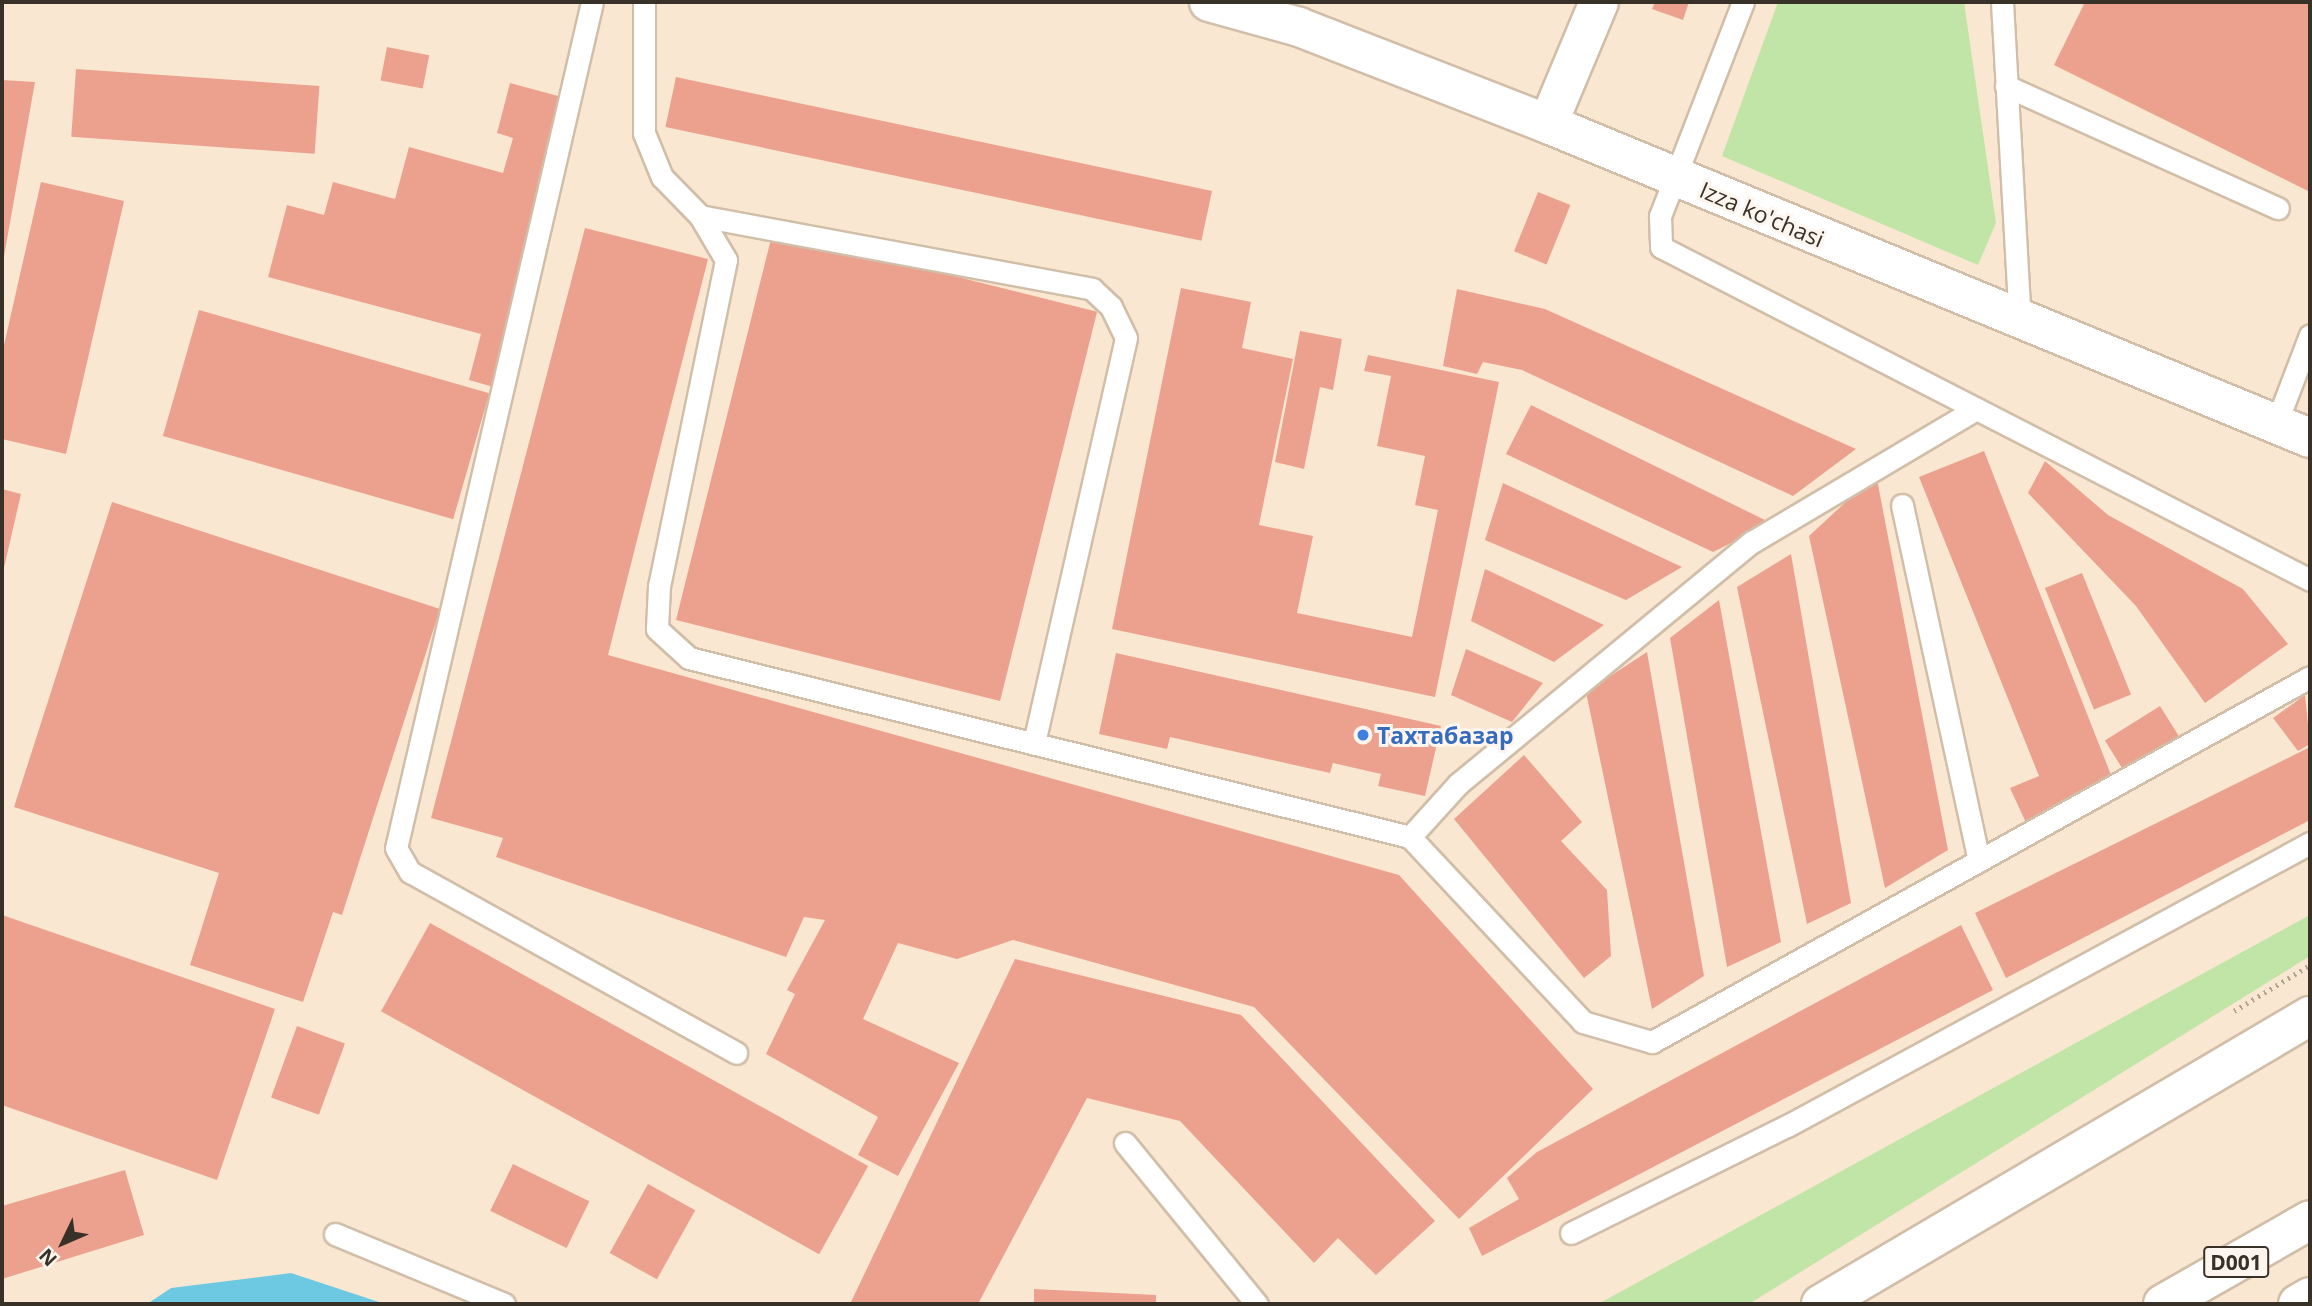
<!DOCTYPE html>
<html>
<head>
<meta charset="utf-8">
<style>
	body { margin:0 }
	#map { position:relative; width:2312px; height:1306px; overflow:hidden; background:#fae7d1; font-family:"Open Sans",sans-serif }
	div>[style] { position:absolute }
	.green>* { inset:0; background:#c1e5a6 }
	.water>* { inset:0; background:#6dc9e1 }
	.building>* { inset:0; background:#eca18e; transform-origin:0 0 }
	.path>* { height:4.5px; margin-top:-2.25px; transform-origin:0; background:repeating-linear-gradient(90deg,#b1a291 0 2px,transparent 0 7px) }
	.roads { filter:drop-shadow(2px 0 #d1bea9) drop-shadow(-2px 0 #d1bea9) drop-shadow(0 2px #d1bea9) drop-shadow(0 -2px #d1bea9) }
	.service>* { height:21px; margin:-10.5px; padding:0 10.5px; transform-origin:10.5px; border-radius:10.5px; background:#fff }
	.minor>* { height:38px; margin:-19px; padding:0 19px; transform-origin:19px; border-radius:19px; background:#fff }
	.tertiary>* { height:38px; margin:-19px; padding:0 19px; transform-origin:19px; border-radius:19px; background:#fff }
	.secondary>* { height:38px; margin:-19px; padding:0 19px; transform-origin:19px; border-radius:19px; background:#fff }
	.trunk>* { height:38px; margin:-19px; padding:0 19px; transform-origin:19px; border-radius:19px; background:#fff }
	.dots>* { width:19px; height:19px; translate:-50% -50%; box-sizing:border-box; border:4px solid #fef6ee; border-radius:50% }
	span { translate:-50% -50%; white-space:nowrap; text-align:center; line-height:1.15; -webkit-text-stroke:6px #fef6ee; paint-order:stroke }
	.shield-label span { padding:2px 5px; background:#fef6ee; border:2px solid; border-radius:5px; -webkit-text-stroke-width:0 }
	.shield-label { font-size:21px; color:#383128; font-weight:700 }
	.street-label { font-size:23px; color:#383128 }
	.shop-label { font-size:23px; color:#366cbe; font-weight:700 }
	.left { translate:0 -50%; text-align:left }
	.frame { position:absolute; inset:0; border:4px solid #383128; pointer-events:none }
	.north { position:absolute; left:28px; top:1208px; width:70px; height:70px; -webkit-text-stroke:5px #fef6ee; paint-order:stroke; rotate:226deg; font-size:19px; font-weight:700; line-height:28px; text-align:center; color:#383128 }
	.north::after { content:''; display:block; margin:auto; width:24px; height:32px; background:#383128; clip-path:polygon(50% 0,100% 100%,50% 72%,0 100%) }
</style>
</head>
<body>
<div id="map">
	<div class="green">
		<i style="clip-path:polygon(1778px 2px,1964px 2px,1996px 223px,1978px 265px,1722px 156px)"></i>
		<i style="clip-path:polygon(2310px 915px,2310px 956px,1749px 1304px,1598px 1304px)"></i>
	</div>
	<div class="water">
		<i style="clip-path:polygon(291px 1273px,385px 1304px,147px 1304px,171px 1288px)"></i>
	</div>
	<div class="building">
		<i style="clip-path:polygon(1655px 2px,1689px 2px,1683px 20px,1652px 9px)"></i>
		<i style="clip-path:polygon(2085px 2px,2310px 2px,2310px 192px,2054px 65px)"></i>
		<i style="left:387px;top:47px;width:43px;height:34px;rotate:11deg"></i>
		<i style="left:76px;top:69px;width:244px;height:68px;rotate:4deg"></i>
		<i style="left:676px;top:77px;width:548px;height:51px;rotate:12deg"></i>
		<i style="clip-path:polygon(2px 80px,35px 82px,3px 262px,2px 262px)"></i>
		<i style="clip-path:polygon(510px 83px,573px 100px,497px 388px,469px 380px,481px 334px,268px 277px,287px 205px,324px 215px,333px 182px,395px 199px,409px 147px,503px 173px,513px 138px,497px 133px)"></i>
		<i style="clip-path:polygon(41px 182px,124px 201px,66px 454px,2px 439px,2px 354px)"></i>
		<i style="left:1538px;top:192px;width:35px;height:64px;rotate:22deg"></i>
		<i style="clip-path:polygon(585px 228px,708px 259px,608px 655px,1399px 875px,1593px 1089px,1459px 1219px,1254px 1007px,1013px 940px,957px 959px,898px 943px,863px 1019px,959px 1063px,898px 1176px,858px 1155px,878px 1117px,766px 1054px,795px 994px,787px 990px,825px 920px,804px 917px,786px 957px,496px 857px,503px 838px,431px 818px)"></i>
		<i style="left:773px;top:231px;width:334px;height:401px;rotate:14deg"></i>
		<i style="clip-path:polygon(1181px 288px,1251px 302px,1242px 348px,1293px 359px,1259px 525px,1313px 536px,1297px 613px,1412px 637px,1438px 510px,1415px 505px,1425px 456px,1377px 446px,1391px 376px,1364px 371px,1368px 355px,1499px 382px,1435px 697px,1112px 629px)"></i>
		<i style="clip-path:polygon(1457px 289px,1545px 309px,1856px 449px,1793px 496px,1522px 370px,1483px 362px,1477px 374px,1443px 366px)"></i>
		<i style="left:199px;top:310px;width:302px;height:131px;rotate:16deg"></i>
		<i style="clip-path:polygon(1300px 331px,1342px 339px,1333px 390px,1320px 387px,1304px 469px,1275px 462px)"></i>
		<i style="clip-path:polygon(1531px 405px,1771px 523px,1713px 552px,1506px 454px)"></i>
		<i style="clip-path:polygon(1984px 451px,2111px 775px,2027px 825px,2010px 788px,2039px 776px,1919px 477px)"></i>
		<i style="clip-path:polygon(2045px 461px,2108px 515px,2243px 589px,2288px 644px,2205px 703px,2136px 606px,2028px 493px)"></i>
		<i style="clip-path:polygon(1876px 474px,1948px 850px,1885px 888px,1809px 536px)"></i>
		<i style="clip-path:polygon(1503px 483px,1682px 567px,1626px 600px,1485px 540px)"></i>
		<i style="clip-path:polygon(2px 489px,21px 494px,3px 572px,2px 572px)"></i>
		<i style="clip-path:polygon(112px 502px,440px 609px,342px 915px,333px 912px,303px 1002px,190px 965px,219px 873px,14px 807px)"></i>
		<i style="clip-path:polygon(1791px 554px,1851px 903px,1807px 924px,1737px 587px)"></i>
		<i style="clip-path:polygon(1485px 569px,1604px 625px,1554px 662px,1471px 621px)"></i>
		<i style="left:2082px;top:573px;width:131px;height:40px;rotate:68deg"></i>
		<i style="clip-path:polygon(1719px 600px,1781px 942px,1727px 967px,1670px 638px)"></i>
		<i style="clip-path:polygon(1466px 649px,1543px 683px,1512px 722px,1451px 695px)"></i>
		<i style="clip-path:polygon(1647px 652px,1704px 976px,1652px 1009px,1586px 692px)"></i>
		<i style="clip-path:polygon(1116px 653px,1441px 726px,1425px 796px,1378px 786px,1381px 774px,1333px 763px,1330px 773px,1170px 737px,1167px 749px,1099px 734px)"></i>
		<i style="clip-path:polygon(2305px 695px,2310px 744px,2298px 751px,2273px 718px)"></i>
		<i style="left:2160px;top:706px;width:38px;height:65px;rotate:58deg"></i>
		<i style="clip-path:polygon(2310px 747px,2310px 820px,2006px 978px,1975px 913px)"></i>
		<i style="clip-path:polygon(1524px 755px,1582px 822px,1561px 841px,1607px 890px,1611px 956px,1584px 978px,1454px 819px)"></i>
		<i style="clip-path:polygon(2px 915px,275px 1009px,217px 1180px,2px 1105px)"></i>
		<i style="left:430px;top:923px;width:501px;height:101px;rotate:29deg"></i>
		<i style="clip-path:polygon(1961px 925px,1993px 990px,1482px 1256px,1469px 1228px,1519px 1199px,1507px 1178px,1537px 1152px)"></i>
		<i style="clip-path:polygon(1015px 959px,1241px 1015px,1435px 1221px,1376px 1275px,1338px 1238px,1314px 1263px,1180px 1121px,1087px 1098px,978px 1304px,850px 1304px)"></i>
		<i style="left:297px;top:1026px;width:51px;height:76px;rotate:20deg"></i>
		<i style="left:513px;top:1164px;width:85px;height:52px;rotate:26deg"></i>
		<i style="clip-path:polygon(125px 1170px,144px 1235px,2px 1279px,2px 1206px)"></i>
		<i style="left:648px;top:1184px;width:54px;height:79px;rotate:29deg"></i>
		<i style="clip-path:polygon(1034px 1289px,1156px 1295px,1156px 1304px,1034px 1304px)"></i>
	</div>
	<div class="path">
		<i style="left:2234px;top:1011px;width:89px;rotate:-31.2deg"></i>
	</div>
	<div class="roads">
		<div class="service">
			<i style="left:592px;top:2px;width:868px;rotate:103.04deg"></i>
			<i style="left:396px;top:848px;width:28px;rotate:60deg"></i>
			<i style="left:410px;top:872px;width:373px;rotate:29deg"></i>
			<i style="left:644px;top:2px;width:131px;rotate:90deg"></i>
			<i style="left:644px;top:133px;width:48px;rotate:67.8deg"></i>
			<i style="left:662px;top:177px;width:54px;rotate:45.7deg"></i>
			<i style="left:700px;top:216px;width:51px;rotate:59.4deg"></i>
			<i style="left:726px;top:260px;width:333px;rotate:101.6deg"></i>
			<i style="left:659px;top:586px;width:43px;rotate:92.7deg"></i>
			<i style="left:657px;top:629px;width:43px;rotate:42.2deg"></i>
			<i style="left:689px;top:658px;width:743px;rotate:13.94deg"></i>
			<i style="left:1410px;top:837px;width:253px;rotate:46.9deg"></i>
			<i style="left:1583px;top:1022px;width:72px;rotate:16.2deg"></i>
			<i style="left:1652px;top:1042px;width:752px;rotate:-29.02deg"></i>
			<i style="left:1743px;top:2px;width:230px;rotate:111.2deg"></i>
			<i style="left:1660px;top:216px;width:31px;rotate:88deg"></i>
			<i style="left:1661px;top:247px;width:729px;rotate:27.16deg"></i>
			<i style="left:2002px;top:2px;width:321px;rotate:86.8deg"></i>
			<i style="left:2006px;top:86px;width:298px;rotate:24.2deg"></i>
			<i style="left:700px;top:216px;width:399px;rotate:10.5deg"></i>
			<i style="left:1092px;top:289px;width:26px;rotate:43deg"></i>
			<i style="left:1111px;top:307px;width:34px;rotate:64deg"></i>
			<i style="left:1126px;top:338px;width:416px;rotate:102.8deg"></i>
			<i style="left:2276px;top:424px;width:95px;rotate:-69.1deg"></i>
			<i style="left:1902px;top:505px;width:364px;rotate:77.8deg"></i>
			<i style="left:1410px;top:837px;width:72px;rotate:-47.8deg"></i>
			<i style="left:1458px;top:784px;width:381px;rotate:-39.5deg"></i>
			<i style="left:1752px;top:542px;width:261px;rotate:-30.7deg"></i>
			<i style="left:1125px;top:1143px;width:208px;rotate:50.7deg"></i>
			<i style="left:1571px;top:1233px;width:241px;rotate:-26.4deg"></i>
			<i style="left:1787px;top:1126px;width:595px;rotate:-28.42deg"></i>
			<i style="left:335px;top:1234px;width:183px;rotate:22.5deg"></i>
		</div>
		<div class="minor">
			<i style="left:1548px;top:124px;width:132px;rotate:-67.3deg"></i>
		</div>
		<div class="tertiary">
			<i style="left:1821px;top:1304px;width:568px;rotate:-30.5deg"></i>
		</div>
		<div class="secondary">
			<i style="left:1209px;top:2px;width:93px;rotate:15.5deg"></i>
			<i style="left:1299px;top:27px;width:267px;rotate:21.3deg"></i>
			<i style="left:1548px;top:124px;width:824px;rotate:22.4deg"></i>
		</div>
		<div class="trunk">
			<i style="left:2163px;top:1304px;width:169px;rotate:-29.7deg"></i>
			<i style="left:2298px;top:1304px;width:14px;rotate:-30deg"></i>
		</div>
	</div>
	<div class="dots">
		<i style="left:1363px;top:735px;background:#3f7fe0"></i>
	</div>
	<div class="shield-label">
		<span style="left:2236px;top:1262px">D001</span>
	</div>
	<div class="street-label">
		<span style="left:1762px;top:214px;rotate:23deg">Izza ko'chasi</span>
	</div>
	<div class="shop-label">
		<span class="left" style="left:1377px;top:735px">Тахтабазар</span>
	</div>
	<div class="frame"></div>
	<div class="north">N</div>
</div>
</body>
</html>
